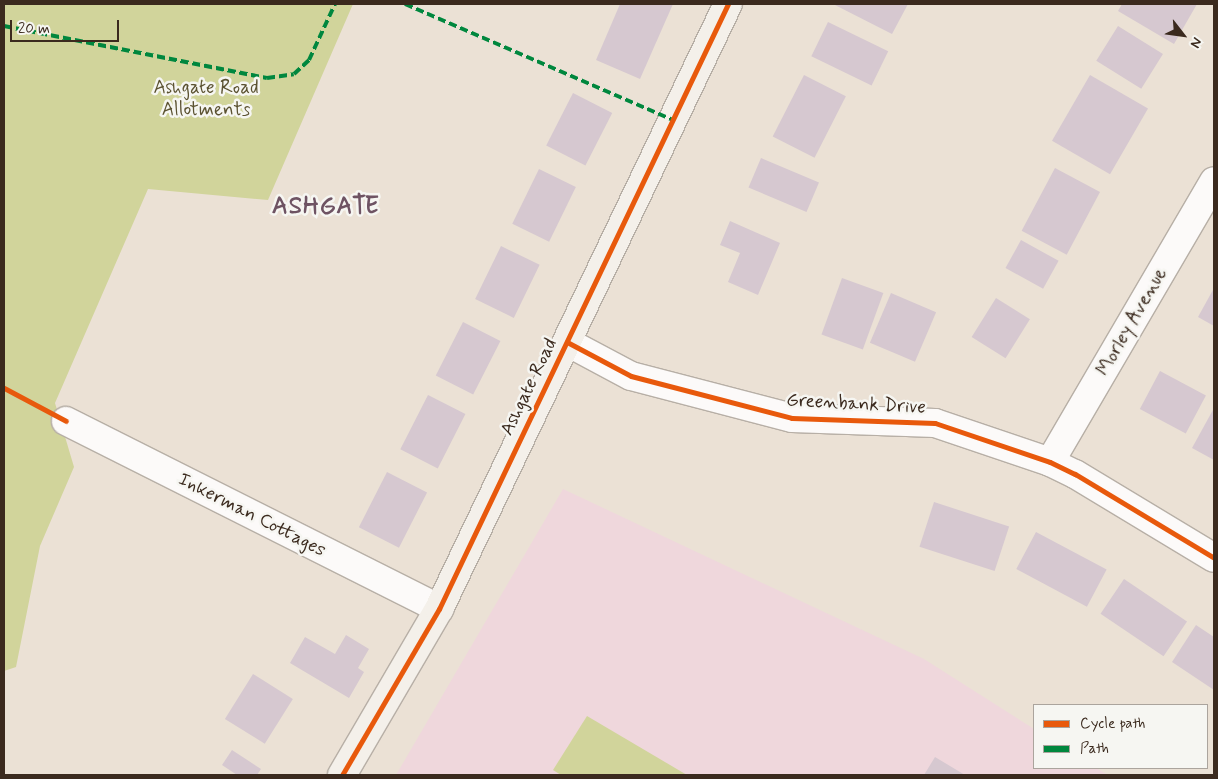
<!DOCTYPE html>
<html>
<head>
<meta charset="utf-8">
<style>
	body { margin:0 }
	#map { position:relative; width:1218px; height:779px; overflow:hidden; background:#ebe1d5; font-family:Mynerve,sans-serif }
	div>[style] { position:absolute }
	.built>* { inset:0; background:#efd7dc }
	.green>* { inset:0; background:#d1d49b }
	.building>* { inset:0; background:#d6c8d0; transform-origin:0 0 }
	.roads { filter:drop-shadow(1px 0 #b7afa6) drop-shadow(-1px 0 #b7afa6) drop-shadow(0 1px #b7afa6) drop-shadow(0 -1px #b7afa6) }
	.street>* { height:28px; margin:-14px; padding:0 14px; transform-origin:14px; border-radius:14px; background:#fcfaf9 }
	.secondary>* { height:28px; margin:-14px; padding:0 14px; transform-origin:14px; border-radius:14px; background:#f4f0ea }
	.quiet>* { height:4px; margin-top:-2px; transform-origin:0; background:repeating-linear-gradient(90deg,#00873e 0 8px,transparent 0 12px) }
	.cycleway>* { height:5px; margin:-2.5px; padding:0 2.5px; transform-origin:2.5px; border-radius:2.5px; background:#e8590c }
	span { translate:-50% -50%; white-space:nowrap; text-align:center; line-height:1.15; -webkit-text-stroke:5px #f6f6f2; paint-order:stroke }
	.park-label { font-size:19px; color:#5b5231 }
	.street-label { font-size:19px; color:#3b2a1e }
	.district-label { font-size:24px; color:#6e5363; font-weight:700; letter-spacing:1px }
	.frame { position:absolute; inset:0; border:5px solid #3b2a1e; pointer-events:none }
	.legend { position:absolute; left:1033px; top:704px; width:175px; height:65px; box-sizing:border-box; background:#f6f6f2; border:1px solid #aba49d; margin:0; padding:6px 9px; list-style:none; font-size:15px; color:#3b2a1e }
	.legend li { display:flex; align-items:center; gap:10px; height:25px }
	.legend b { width:25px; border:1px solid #aba49d }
	.north { position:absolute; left:1158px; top:10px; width:50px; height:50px; -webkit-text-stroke:4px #f6f6f2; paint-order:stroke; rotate:120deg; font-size:14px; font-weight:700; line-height:20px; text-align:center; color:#3b2a1e }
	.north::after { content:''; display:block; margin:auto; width:18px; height:22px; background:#3b2a1e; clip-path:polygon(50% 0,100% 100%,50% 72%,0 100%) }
	.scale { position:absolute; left:10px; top:20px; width:109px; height:22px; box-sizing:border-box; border:2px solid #3b2a1e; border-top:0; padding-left:6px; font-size:15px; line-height:18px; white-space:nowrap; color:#3b2a1e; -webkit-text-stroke:4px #f6f6f2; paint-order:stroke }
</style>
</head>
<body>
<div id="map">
	<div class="built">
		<i style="clip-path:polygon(563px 489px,924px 659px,1034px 729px,1034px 768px,1096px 768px,1108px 775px,396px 775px)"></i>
	</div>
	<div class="green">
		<i style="clip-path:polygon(4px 4px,353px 4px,268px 200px,148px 189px,55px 403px,74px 467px,40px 546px,16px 667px,4px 671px)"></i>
		<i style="clip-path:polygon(587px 716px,687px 775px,561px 775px,553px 770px)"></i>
	</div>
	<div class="building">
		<i style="clip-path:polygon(620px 4px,673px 4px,640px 79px,596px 60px)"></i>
		<i style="clip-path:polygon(833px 4px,908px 4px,892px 34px)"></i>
		<i style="clip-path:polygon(1122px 4px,1197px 4px,1174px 44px,1118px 11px)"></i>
		<i style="left:828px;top:22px;width:67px;height:38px;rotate:26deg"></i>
		<i style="left:1118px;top:26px;width:53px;height:41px;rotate:32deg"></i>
		<i style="left:804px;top:75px;width:47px;height:69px;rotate:27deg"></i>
		<i style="left:1090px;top:75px;width:67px;height:76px;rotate:30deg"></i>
		<i style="left:573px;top:93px;width:44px;height:59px;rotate:27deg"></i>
		<i style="left:761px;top:158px;width:63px;height:32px;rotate:23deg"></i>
		<i style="left:1055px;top:168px;width:51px;height:71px;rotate:28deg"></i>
		<i style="left:539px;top:169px;width:41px;height:61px;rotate:26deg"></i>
		<i style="clip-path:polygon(730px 221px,780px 243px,758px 295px,728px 282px,740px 253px,720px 245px)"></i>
		<i style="left:1021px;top:240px;width:43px;height:32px;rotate:29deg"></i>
		<i style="left:501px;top:246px;width:43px;height:59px;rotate:26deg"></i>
		<i style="left:842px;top:278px;width:44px;height:60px;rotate:20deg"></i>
		<i style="clip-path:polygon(1214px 288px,1214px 326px,1198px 317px)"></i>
		<i style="left:891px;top:293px;width:49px;height:54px;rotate:23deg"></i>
		<i style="left:996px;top:298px;width:40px;height:46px;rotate:32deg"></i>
		<i style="left:463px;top:322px;width:42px;height:60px;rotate:27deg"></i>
		<i style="left:1160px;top:371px;width:52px;height:43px;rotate:28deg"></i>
		<i style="left:428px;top:395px;width:42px;height:61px;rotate:27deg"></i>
		<i style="clip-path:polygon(1214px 408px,1214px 460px,1192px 448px)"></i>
		<i style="left:387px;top:472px;width:45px;height:62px;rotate:27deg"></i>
		<i style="left:934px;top:502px;width:79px;height:47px;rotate:18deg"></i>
		<i style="left:1036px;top:532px;width:80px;height:42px;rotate:28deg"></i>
		<i style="left:1124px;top:579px;width:76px;height:42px;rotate:34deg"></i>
		<i style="clip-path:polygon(1196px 625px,1214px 637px,1214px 690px,1172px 662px)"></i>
		<i style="clip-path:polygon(346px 635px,369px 649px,358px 668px,364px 672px,349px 698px,290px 663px,305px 637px,335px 654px)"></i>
		<i style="left:253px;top:674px;width:47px;height:53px;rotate:32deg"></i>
		<i style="clip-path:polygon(232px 750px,261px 769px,257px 775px,237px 775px,222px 765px)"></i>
		<i style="clip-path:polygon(935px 757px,965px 775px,924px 775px)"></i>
	</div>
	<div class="roads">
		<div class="street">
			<i style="left:567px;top:342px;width:72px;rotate:28deg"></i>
			<i style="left:631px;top:376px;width:166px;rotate:14.6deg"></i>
			<i style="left:792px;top:418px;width:143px;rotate:2deg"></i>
			<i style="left:935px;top:423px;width:121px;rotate:18.7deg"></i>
			<i style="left:1050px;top:462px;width:28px;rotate:26deg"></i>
			<i style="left:1075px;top:474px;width:162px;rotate:31.1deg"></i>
			<i style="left:66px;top:421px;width:418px;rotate:26.7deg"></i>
			<i style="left:1050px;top:462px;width:325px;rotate:-59.7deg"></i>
		</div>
		<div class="secondary">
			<i style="left:342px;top:775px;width:192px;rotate:-59.7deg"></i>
			<i style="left:439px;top:609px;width:670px;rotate:-64.47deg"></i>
		</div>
	</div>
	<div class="quiet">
		<i style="left:405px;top:4px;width:292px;rotate:23.4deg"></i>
		<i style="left:4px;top:26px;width:268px;rotate:11.2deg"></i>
		<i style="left:267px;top:78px;width:27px;rotate:-8deg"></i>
		<i style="left:294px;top:74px;width:21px;rotate:-43deg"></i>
		<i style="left:309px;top:60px;width:62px;rotate:-65.1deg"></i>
	</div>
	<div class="cycleway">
		<i style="left:567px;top:342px;width:72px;rotate:28deg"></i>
		<i style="left:631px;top:376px;width:166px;rotate:14.6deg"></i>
		<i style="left:792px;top:418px;width:143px;rotate:2deg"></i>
		<i style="left:935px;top:423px;width:121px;rotate:18.7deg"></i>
		<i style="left:1050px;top:462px;width:28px;rotate:26deg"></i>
		<i style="left:1075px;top:474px;width:162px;rotate:31.1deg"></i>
		<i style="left:4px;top:388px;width:70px;rotate:28deg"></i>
		<i style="left:342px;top:775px;width:192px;rotate:-59.7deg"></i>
		<i style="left:439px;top:609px;width:670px;rotate:-64.47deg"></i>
	</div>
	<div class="park-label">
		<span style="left:206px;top:99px">Ashgate Road<br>Allotments</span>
	</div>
	<div class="street-label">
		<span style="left:1132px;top:322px;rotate:-60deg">Morley Avenue</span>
		<span style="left:529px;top:387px;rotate:-64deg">Ashgate Road</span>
		<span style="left:856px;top:404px;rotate:3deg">Greenbank Drive</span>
		<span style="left:252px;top:515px;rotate:27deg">Inkerman Cottages</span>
	</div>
	<div class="district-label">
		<span style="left:326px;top:207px">ASHGATE</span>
	</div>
	<div class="frame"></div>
	<ul class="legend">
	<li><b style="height:6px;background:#e8590c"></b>Cycle path</li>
	<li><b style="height:6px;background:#00873e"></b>Path</li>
	</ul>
	<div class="north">N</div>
	<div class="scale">20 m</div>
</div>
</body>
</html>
